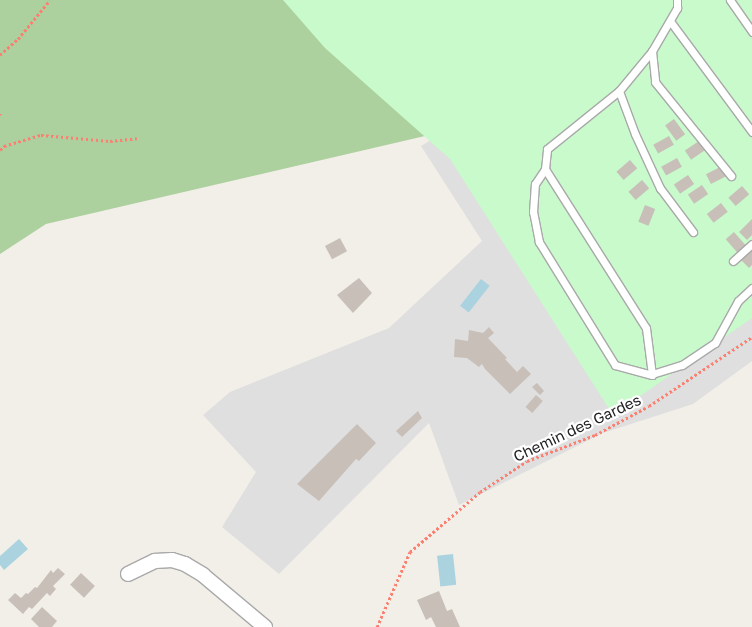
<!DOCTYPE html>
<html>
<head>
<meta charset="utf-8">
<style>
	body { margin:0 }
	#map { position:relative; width:752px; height:627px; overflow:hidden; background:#f2efe9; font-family:"Golos Text",sans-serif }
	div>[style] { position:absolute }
	.residential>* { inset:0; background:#e0dfdf }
	.forest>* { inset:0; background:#add19e }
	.park>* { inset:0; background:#c8facc }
	.water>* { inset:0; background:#aad3df; transform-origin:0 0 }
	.building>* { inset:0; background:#c7bfb8; transform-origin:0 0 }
	.path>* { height:3px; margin-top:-1.5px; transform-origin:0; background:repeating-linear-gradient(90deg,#fa8072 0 2.5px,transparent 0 5px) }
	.roads { filter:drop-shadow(1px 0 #a9a9a9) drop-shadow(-1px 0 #a9a9a9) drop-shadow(0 1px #a9a9a9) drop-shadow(0 -1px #a9a9a9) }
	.service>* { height:7px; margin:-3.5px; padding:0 3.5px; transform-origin:3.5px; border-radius:3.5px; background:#fff }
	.minor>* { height:14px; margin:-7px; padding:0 7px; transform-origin:7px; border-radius:7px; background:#fff }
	span { translate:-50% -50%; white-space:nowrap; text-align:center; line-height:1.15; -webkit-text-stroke:4.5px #fff; paint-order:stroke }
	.street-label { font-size:15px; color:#222 }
</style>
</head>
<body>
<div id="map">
	<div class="residential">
		<i style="clip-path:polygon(752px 0,752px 361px,693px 404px,603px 433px,459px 505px,429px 423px,279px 574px,222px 527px,256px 472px,203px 415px,230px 392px,389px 328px,482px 241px,421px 146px,625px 22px)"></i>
	</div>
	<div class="forest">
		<i style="clip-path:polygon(0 0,601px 0,468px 126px,46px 224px,0 254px)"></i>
	</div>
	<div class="park">
		<i style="clip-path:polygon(283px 0,752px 0,752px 318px,613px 415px,450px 159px,325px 48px)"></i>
	</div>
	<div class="water">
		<i style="left:481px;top:279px;width:11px;height:34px;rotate:38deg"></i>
		<i style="clip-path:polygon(19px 539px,28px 549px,4px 570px,0 565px,0 556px)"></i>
		<i style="left:453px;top:554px;width:31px;height:16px;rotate:84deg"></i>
	</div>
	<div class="building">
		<i style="left:674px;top:119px;width:19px;height:11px;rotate:54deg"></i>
		<i style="left:669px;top:136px;width:10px;height:18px;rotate:61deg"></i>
		<i style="left:699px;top:141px;width:11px;height:17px;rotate:56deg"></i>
		<i style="left:677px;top:158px;width:10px;height:18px;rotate:61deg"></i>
		<i style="left:630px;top:160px;width:11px;height:18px;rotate:49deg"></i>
		<i style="left:722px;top:166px;width:11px;height:18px;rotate:63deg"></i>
		<i style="left:688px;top:175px;width:11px;height:17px;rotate:56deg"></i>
		<i style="left:642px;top:180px;width:11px;height:18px;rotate:49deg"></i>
		<i style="left:702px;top:185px;width:11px;height:17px;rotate:56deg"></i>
		<i style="left:742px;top:186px;width:11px;height:18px;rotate:49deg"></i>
		<i style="left:721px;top:203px;width:11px;height:18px;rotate:52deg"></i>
		<i style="left:645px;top:205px;width:11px;height:18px;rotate:22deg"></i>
		<i style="clip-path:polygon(752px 219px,752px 235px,747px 240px,739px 232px)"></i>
		<i style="left:734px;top:232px;width:18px;height:11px;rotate:49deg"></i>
		<i style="left:340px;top:238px;width:15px;height:17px;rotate:62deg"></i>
		<i style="clip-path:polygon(752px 250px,752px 265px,749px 268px,741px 260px)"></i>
		<i style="clip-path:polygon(359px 278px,372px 293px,353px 313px,337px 295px)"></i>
		<i style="clip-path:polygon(489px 327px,494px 333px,488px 338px,507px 358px,505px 359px,517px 372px,523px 366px,531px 374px,510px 394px,485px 369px,482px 364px,479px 367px,467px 358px,454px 357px,455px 339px,468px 341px,469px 330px,483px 333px)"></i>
		<i style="clip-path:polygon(537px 383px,544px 391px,540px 395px,532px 387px)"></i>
		<i style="left:536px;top:395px;width:9px;height:16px;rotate:41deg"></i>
		<i style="clip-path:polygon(418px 411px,422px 418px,402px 437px,396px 431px)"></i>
		<i style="clip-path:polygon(357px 424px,376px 443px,359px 461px,356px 459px,319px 501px,297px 484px)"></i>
		<i style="clip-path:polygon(58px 568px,65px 574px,53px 586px,56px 589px,50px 596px,47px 593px,32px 609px,29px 607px,23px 614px,8px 600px,15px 593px,21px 598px,26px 593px,28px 594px,35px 587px,37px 588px,51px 570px,53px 573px)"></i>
		<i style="left:81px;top:573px;width:19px;height:16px;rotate:43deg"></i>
		<i style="clip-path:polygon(439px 591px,447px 611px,452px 609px,460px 627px,436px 627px,431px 617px,426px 620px,417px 600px)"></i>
		<i style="clip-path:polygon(42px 607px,57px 621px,52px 627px,39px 627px,31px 619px)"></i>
	</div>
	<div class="path">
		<i style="left:0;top:55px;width:24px;rotate:-42deg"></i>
		<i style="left:18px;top:39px;width:50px;rotate:-50.6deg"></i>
		<i style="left:0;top:113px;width:2px;rotate:90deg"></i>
		<i style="left:0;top:150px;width:6px;rotate:-45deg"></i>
		<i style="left:4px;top:146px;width:39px;rotate:-17deg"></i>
		<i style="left:41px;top:135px;width:69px;rotate:5deg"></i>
		<i style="left:110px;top:141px;width:27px;rotate:-6deg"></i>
		<i style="left:377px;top:627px;width:82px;rotate:-66.3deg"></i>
		<i style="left:410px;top:552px;width:92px;rotate:-40.6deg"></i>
		<i style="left:480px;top:492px;width:56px;rotate:-33.4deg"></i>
		<i style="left:527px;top:461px;width:73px;rotate:-20.9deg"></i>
		<i style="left:595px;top:435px;width:61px;rotate:-28.2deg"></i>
		<i style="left:649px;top:406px;width:124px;rotate:-33.8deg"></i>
	</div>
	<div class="roads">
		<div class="service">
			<i style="left:730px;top:0;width:39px;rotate:55deg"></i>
			<i style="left:670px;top:21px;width:138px;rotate:53.5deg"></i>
			<i style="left:652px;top:51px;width:31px;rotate:84deg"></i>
			<i style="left:655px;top:82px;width:121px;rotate:51deg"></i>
			<i style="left:619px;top:91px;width:46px;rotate:69.6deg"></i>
			<i style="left:635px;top:134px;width:60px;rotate:65.2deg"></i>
			<i style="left:660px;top:188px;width:55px;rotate:53.1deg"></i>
			<i style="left:545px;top:169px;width:188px;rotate:57.6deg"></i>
			<i style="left:646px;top:328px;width:47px;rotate:82.7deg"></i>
			<i style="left:652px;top:375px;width:38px;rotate:-165deg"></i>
			<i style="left:615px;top:365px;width:145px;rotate:-121.7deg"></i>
			<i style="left:539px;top:242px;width:31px;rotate:-101deg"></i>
			<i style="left:533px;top:212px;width:28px;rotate:-86deg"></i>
			<i style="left:535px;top:184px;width:18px;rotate:-56deg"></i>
			<i style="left:545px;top:169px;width:20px;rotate:-84deg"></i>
			<i style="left:547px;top:149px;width:92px;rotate:-38.9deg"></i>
			<i style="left:619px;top:91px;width:52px;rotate:-50.5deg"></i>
			<i style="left:652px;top:51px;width:50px;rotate:-59.8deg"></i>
			<i style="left:677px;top:8px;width:8px;rotate:-90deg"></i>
			<i style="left:733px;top:261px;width:25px;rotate:-42deg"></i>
			<i style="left:652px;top:374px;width:31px;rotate:-17deg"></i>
			<i style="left:682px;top:365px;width:40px;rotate:-34deg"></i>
			<i style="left:715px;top:343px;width:48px;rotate:-61.3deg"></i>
			<i style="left:738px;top:301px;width:19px;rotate:-43deg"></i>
		</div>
		<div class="minor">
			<i style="left:128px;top:574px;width:30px;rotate:-26deg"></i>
			<i style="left:155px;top:561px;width:17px;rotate:-3deg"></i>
			<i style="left:172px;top:560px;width:14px;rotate:17deg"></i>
			<i style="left:185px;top:564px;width:21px;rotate:31deg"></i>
			<i style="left:203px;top:575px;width:81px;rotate:40deg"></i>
		</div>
	</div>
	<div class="street-label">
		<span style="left:577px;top:428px;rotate:-25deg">Chemin des Gardes</span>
	</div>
</div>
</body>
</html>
